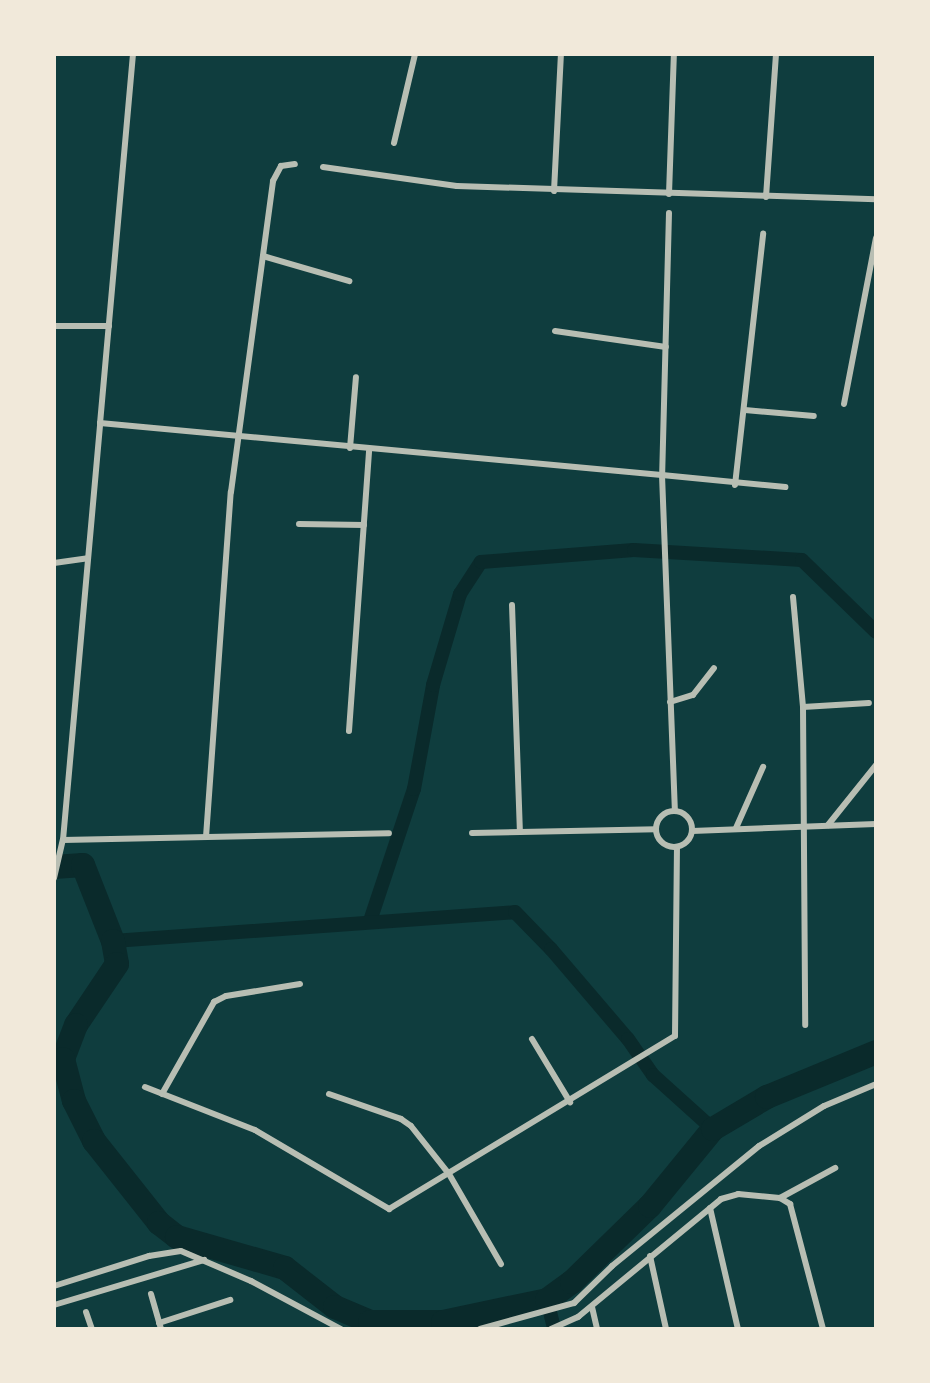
<!DOCTYPE html>
<html>
<head>
<meta charset="utf-8">
<style>
	body { margin:0 }
	#map { position:relative; width:930px; height:1383px; overflow:hidden; background:#0f3d3e; font-family:"Sofia Sans Condensed",sans-serif }
	div>[style] { position:absolute }
	.canal>* { height:14px; margin:-7px; padding:0 7px; transform-origin:7px; border-radius:7px; background:#0a2a2b }
	.river>* { height:24px; margin:-12px; padding:0 12px; transform-origin:12px; border-radius:12px; background:#0a2a2b }
	.minor>* { height:6px; margin:-3px; padding:0 3px; transform-origin:3px; border-radius:3px; background:#b8beb3 }
	.minor>.ring { margin:-3px; padding:0; box-sizing:content-box; background:none; border:6px solid #b8beb3; border-radius:50% }
	span { translate:-50% -50%; white-space:nowrap; text-align:center; line-height:1.15; -webkit-text-stroke:6px #f1e9da; paint-order:stroke }
	.frame { position:absolute; inset:0; border:56px solid #f1e9da; pointer-events:none }
</style>
</head>
<body>
<div id="map">
	<div class="canal">
		<i style="left:370px;top:921px;width:139px;rotate:-71.6deg"></i>
		<i style="left:414px;top:789px;width:106px;rotate:-79.6deg"></i>
		<i style="left:433px;top:685px;width:95px;rotate:-73.5deg"></i>
		<i style="left:460px;top:594px;width:38px;rotate:-57deg"></i>
		<i style="left:481px;top:562px;width:153px;rotate:-4.5deg"></i>
		<i style="left:634px;top:550px;width:168px;rotate:3.4deg"></i>
		<i style="left:802px;top:560px;width:103px;rotate:44.2deg"></i>
		<i style="left:113px;top:941px;width:403px;rotate:-4.1deg"></i>
		<i style="left:515px;top:912px;width:52px;rotate:45.8deg"></i>
		<i style="left:551px;top:949px;width:118px;rotate:49.5deg"></i>
		<i style="left:628px;top:1039px;width:44px;rotate:55.2deg"></i>
		<i style="left:653px;top:1075px;width:81px;rotate:42deg"></i>
		<i style="left:547px;top:1300px;width:30px;rotate:76deg"></i>
	</div>
	<div class="river">
		<i style="left:54px;top:867px;width:29px;rotate:-4deg"></i>
		<i style="left:83px;top:865px;width:82px;rotate:68.5deg"></i>
		<i style="left:113px;top:941px;width:23px;rotate:80deg"></i>
		<i style="left:117px;top:964px;width:73px;rotate:123.9deg"></i>
		<i style="left:76px;top:1025px;width:36px;rotate:111deg"></i>
		<i style="left:63px;top:1059px;width:43px;rotate:75.3deg"></i>
		<i style="left:74px;top:1101px;width:45px;rotate:63.4deg"></i>
		<i style="left:94px;top:1141px;width:105px;rotate:51.6deg"></i>
		<i style="left:159px;top:1223px;width:23px;rotate:38deg"></i>
		<i style="left:177px;top:1237px;width:112px;rotate:16deg"></i>
		<i style="left:285px;top:1268px;width:63px;rotate:38deg"></i>
		<i style="left:335px;top:1307px;width:38px;rotate:23deg"></i>
		<i style="left:370px;top:1322px;width:73px"></i>
		<i style="left:443px;top:1322px;width:106px;rotate:-11.9deg"></i>
		<i style="left:547px;top:1300px;width:31px;rotate:-36deg"></i>
		<i style="left:572px;top:1282px;width:109px;rotate:-44.3deg"></i>
		<i style="left:650px;top:1206px;width:99px;rotate:-50.7deg"></i>
		<i style="left:713px;top:1129px;width:63px;rotate:-30.7deg"></i>
		<i style="left:767px;top:1097px;width:118px;rotate:-22.4deg"></i>
	</div>
	<div class="minor">
		<i style="left:133px;top:54px;width:370px;rotate:95.1deg"></i>
		<i style="left:100px;top:423px;width:564px;rotate:5.29deg"></i>
		<i style="left:662px;top:475px;width:335px;rotate:87.8deg"></i>
		<i style="left:394px;top:143px;width:91px;rotate:-76.7deg"></i>
		<i style="left:323px;top:167px;width:135px;rotate:8.1deg"></i>
		<i style="left:457px;top:186px;width:419px;rotate:1.8deg"></i>
		<i style="left:554px;top:191px;width:137px;rotate:-87.1deg"></i>
		<i style="left:669px;top:194px;width:140px;rotate:-88deg"></i>
		<i style="left:766px;top:197px;width:143px;rotate:-86deg"></i>
		<i style="left:669px;top:213px;width:262px;rotate:91.5deg"></i>
		<i style="left:662px;top:475px;width:124px;rotate:5.6deg"></i>
		<i style="left:263px;top:256px;width:90px;rotate:16.2deg"></i>
		<i style="left:54px;top:326px;width:55px"></i>
		<i style="left:555px;top:331px;width:112px;rotate:8.2deg"></i>
		<i style="left:844px;top:404px;width:169px;rotate:-79.1deg"></i>
		<i style="left:745px;top:410px;width:69px;rotate:5deg"></i>
		<i style="left:350px;top:448px;width:71px;rotate:-85.2deg"></i>
		<i style="left:735px;top:485px;width:253px;rotate:-83.6deg"></i>
		<i style="left:299px;top:524px;width:65px;rotate:0.9deg"></i>
		<i style="left:54px;top:563px;width:34px;rotate:-8deg"></i>
		<i style="left:793px;top:597px;width:110px;rotate:84.8deg"></i>
		<i style="left:803px;top:707px;width:318px;rotate:89.6deg"></i>
		<i style="left:512px;top:605px;width:227px;rotate:88deg"></i>
		<i style="left:670px;top:702px;width:24px;rotate:-17deg"></i>
		<i style="left:693px;top:695px;width:34px;rotate:-52deg"></i>
		<i style="left:803px;top:707px;width:66px;rotate:-3.5deg"></i>
		<i style="left:349px;top:731px;width:283px;rotate:-85.9deg"></i>
		<i class="ring" style="left:656px;top:811px;width:30px;height:30px"></i>
		<i style="left:828px;top:825px;width:77px;rotate:-51.3deg"></i>
		<i style="left:736px;top:828px;width:67px;rotate:-66.1deg"></i>
		<i style="left:692px;top:831px;width:184px;rotate:-2.2deg"></i>
		<i style="left:472px;top:833px;width:184px;rotate:-1.2deg"></i>
		<i style="left:206px;top:837px;width:346px;rotate:-85.9deg"></i>
		<i style="left:231px;top:492px;width:314px;rotate:-82.3deg"></i>
		<i style="left:273px;top:181px;width:17px;rotate:-62deg"></i>
		<i style="left:281px;top:166px;width:14px;rotate:-8deg"></i>
		<i style="left:63px;top:840px;width:326px;rotate:-1.2deg"></i>
		<i style="left:54px;top:878px;width:39px;rotate:-77deg"></i>
		<i style="left:63px;top:840px;width:419px;rotate:-84.9deg"></i>
		<i style="left:532px;top:1039px;width:74px;rotate:58.9deg"></i>
		<i style="left:145px;top:1087px;width:118px;rotate:21.4deg"></i>
		<i style="left:255px;top:1130px;width:156px;rotate:30.5deg"></i>
		<i style="left:389px;top:1209px;width:334px;rotate:-31.2deg"></i>
		<i style="left:675px;top:1036px;width:189px;rotate:-89.4deg"></i>
		<i style="left:162px;top:1094px;width:106px;rotate:-60.5deg"></i>
		<i style="left:214px;top:1002px;width:13px;rotate:-27deg"></i>
		<i style="left:226px;top:996px;width:75px;rotate:-9.2deg"></i>
		<i style="left:329px;top:1094px;width:76px;rotate:19.1deg"></i>
		<i style="left:401px;top:1119px;width:12px;rotate:35deg"></i>
		<i style="left:411px;top:1126px;width:61px;rotate:51.6deg"></i>
		<i style="left:449px;top:1174px;width:104px;rotate:60deg"></i>
		<i style="left:780px;top:1198px;width:63px;rotate:-28.6deg"></i>
		<i style="left:710px;top:1208px;width:124px;rotate:77deg"></i>
		<i style="left:650px;top:1256px;width:75px;rotate:77.6deg"></i>
		<i style="left:54px;top:1286px;width:100px;rotate:-17.5deg"></i>
		<i style="left:149px;top:1256px;width:32px;rotate:-9deg"></i>
		<i style="left:181px;top:1251px;width:76px;rotate:23.2deg"></i>
		<i style="left:251px;top:1281px;width:102px;rotate:28.1deg"></i>
		<i style="left:151px;top:1294px;width:36px;rotate:74deg"></i>
		<i style="left:54px;top:1305px;width:157px;rotate:-16.7deg"></i>
		<i style="left:592px;top:1307px;width:23px;rotate:77deg"></i>
		<i style="left:86px;top:1312px;width:18px;rotate:71deg"></i>
		<i style="left:159px;top:1323px;width:75px;rotate:-17.9deg"></i>
		<i style="left:480px;top:1329px;width:98px;rotate:-15.5deg"></i>
		<i style="left:574px;top:1303px;width:53px;rotate:-44.2deg"></i>
		<i style="left:612px;top:1266px;width:190px;rotate:-39.2deg"></i>
		<i style="left:759px;top:1146px;width:76px;rotate:-31.6deg"></i>
		<i style="left:824px;top:1106px;width:56px;rotate:-22.9deg"></i>
		<i style="left:551px;top:1329px;width:30px;rotate:-24deg"></i>
		<i style="left:578px;top:1317px;width:185px;rotate:-39.5deg"></i>
		<i style="left:721px;top:1199px;width:18px;rotate:-16deg"></i>
		<i style="left:738px;top:1194px;width:42px;rotate:5.4deg"></i>
		<i style="left:780px;top:1198px;width:12px;rotate:31deg"></i>
		<i style="left:790px;top:1204px;width:129px;rotate:75.2deg"></i>
	</div>
	<div class="frame"></div>
</div>
</body>
</html>
